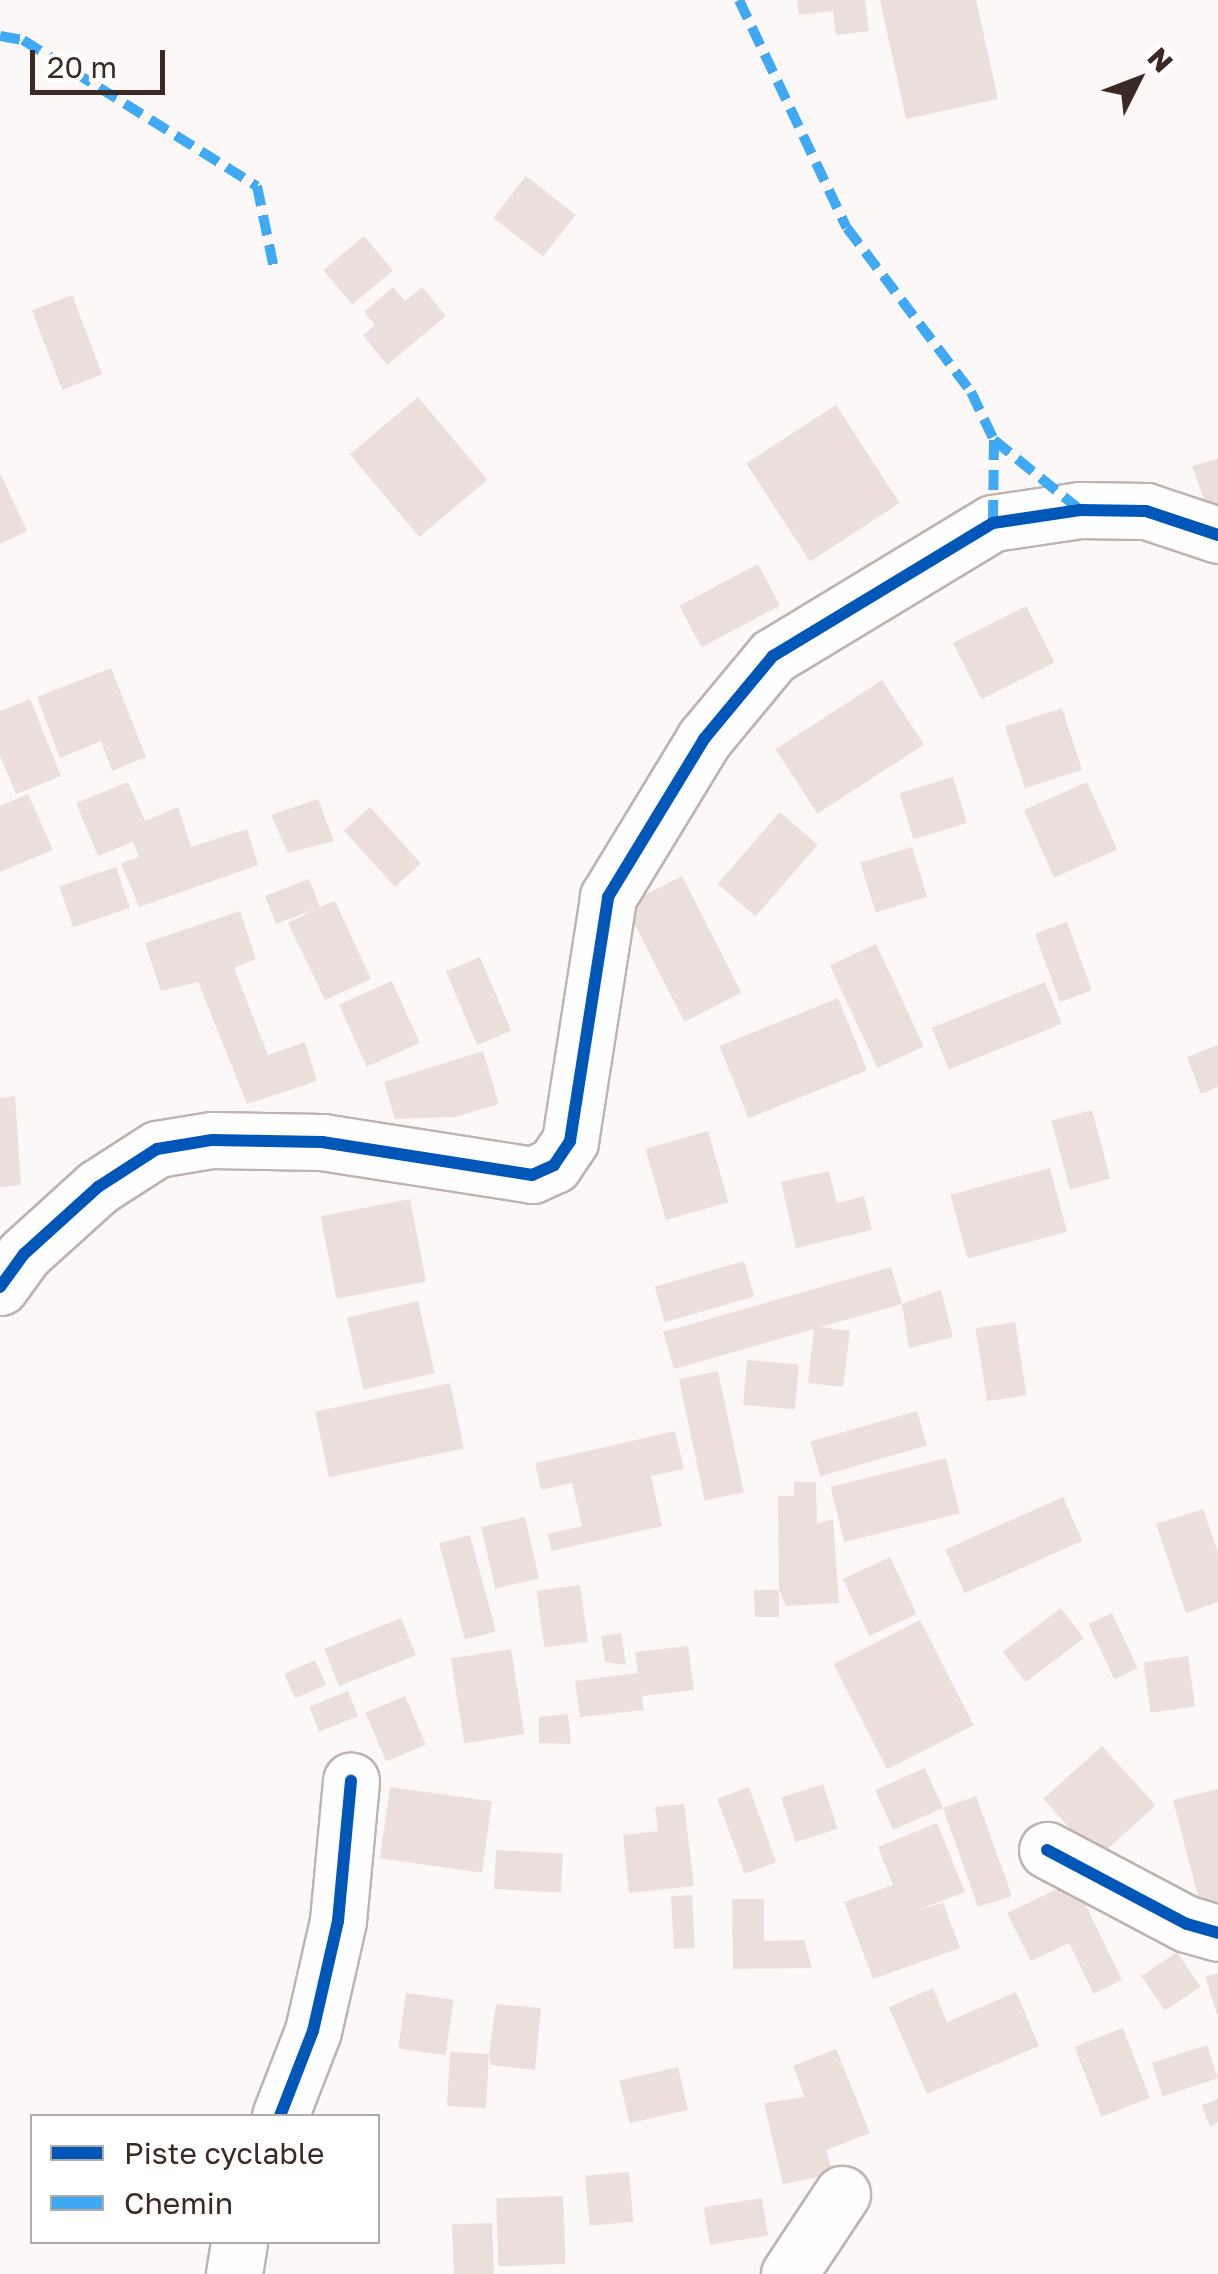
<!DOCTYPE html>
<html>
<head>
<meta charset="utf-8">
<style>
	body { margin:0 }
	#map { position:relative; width:1218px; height:2274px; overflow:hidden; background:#fcf8f7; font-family:"Golos Text",sans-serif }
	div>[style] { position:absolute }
	.building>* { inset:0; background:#ebdfdc; transform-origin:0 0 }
	.roads { filter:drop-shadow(2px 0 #bdb4b2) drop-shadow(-2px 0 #bdb4b2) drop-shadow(0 2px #bdb4b2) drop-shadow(0 -2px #bdb4b2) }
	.minor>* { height:55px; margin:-27.5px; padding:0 27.5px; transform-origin:27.5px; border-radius:27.5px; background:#fffefe }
	.quiet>* { height:10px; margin-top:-5px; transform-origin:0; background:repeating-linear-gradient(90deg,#3fa9f5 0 20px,transparent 0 30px) }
	.cycleway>* { height:12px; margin:-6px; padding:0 6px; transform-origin:6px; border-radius:6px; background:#0057b8 }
	span { translate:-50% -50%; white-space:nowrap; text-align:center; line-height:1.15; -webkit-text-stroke:10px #fff; paint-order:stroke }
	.legend { position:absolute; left:30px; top:2114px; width:350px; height:130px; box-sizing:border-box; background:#fff; border:2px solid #b0aaa8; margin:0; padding:12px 18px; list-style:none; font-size:30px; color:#392a25 }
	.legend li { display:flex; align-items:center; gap:20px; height:50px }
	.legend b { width:50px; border:2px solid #b0aaa8 }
	.north { position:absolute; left:1088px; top:30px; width:100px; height:100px; -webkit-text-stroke:8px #fff; paint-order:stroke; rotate:48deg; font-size:28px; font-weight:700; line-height:40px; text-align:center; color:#392a25 }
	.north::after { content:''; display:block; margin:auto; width:35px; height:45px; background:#392a25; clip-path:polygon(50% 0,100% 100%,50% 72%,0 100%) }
	.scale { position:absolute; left:30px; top:50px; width:135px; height:45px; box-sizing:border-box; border:5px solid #392a25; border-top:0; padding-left:12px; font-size:30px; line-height:35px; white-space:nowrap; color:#392a25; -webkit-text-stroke:8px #fff; paint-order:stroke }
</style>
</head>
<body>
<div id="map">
	<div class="building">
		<i style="clip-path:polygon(797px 0,865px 0,869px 31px,836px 35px,833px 11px,799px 15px)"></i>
		<i style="clip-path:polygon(880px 0,976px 0,998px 99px,906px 119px)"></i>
		<i style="left:526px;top:176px;width:63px;height:53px;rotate:38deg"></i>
		<i style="left:364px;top:236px;width:45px;height:53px;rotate:50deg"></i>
		<i style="clip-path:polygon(393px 287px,405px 301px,422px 287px,446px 316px,387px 365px,363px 335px,375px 325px,364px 312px)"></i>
		<i style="left:72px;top:295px;width:85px;height:43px;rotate:69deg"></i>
		<i style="left:418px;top:397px;width:108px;height:89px;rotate:50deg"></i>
		<i style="left:836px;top:405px;width:117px;height:107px;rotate:57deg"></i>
		<i style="clip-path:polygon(1218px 459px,1218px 529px,1215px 530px,1192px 466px)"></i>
		<i style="clip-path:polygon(0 473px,27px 531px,0 544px)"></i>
		<i style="left:758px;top:564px;width:47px;height:89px;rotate:62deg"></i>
		<i style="left:1026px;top:606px;width:63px;height:82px;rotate:63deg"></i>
		<i style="clip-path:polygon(111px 668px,146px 757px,112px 771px,101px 741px,60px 758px,37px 697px)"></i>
		<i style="left:882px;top:680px;width:77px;height:127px;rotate:57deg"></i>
		<i style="clip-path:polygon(30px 699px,61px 776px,16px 794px,0 756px,0 711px)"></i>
		<i style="left:1062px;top:708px;width:65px;height:60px;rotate:72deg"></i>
		<i style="left:953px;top:777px;width:48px;height:56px;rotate:73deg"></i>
		<i style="clip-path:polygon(128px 782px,145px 821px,178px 807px,191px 847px,247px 829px,258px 865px,139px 907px,121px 863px,139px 857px,133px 842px,98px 856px,76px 803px)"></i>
		<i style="left:1087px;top:782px;width:74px;height:69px;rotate:66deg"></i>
		<i style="clip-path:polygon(28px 794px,53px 850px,0 872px,0 806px)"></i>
		<i style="clip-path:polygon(318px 799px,334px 841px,288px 853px,271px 815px)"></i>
		<i style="left:370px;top:807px;width:76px;height:35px;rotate:48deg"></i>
		<i style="left:780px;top:812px;width:50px;height:95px;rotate:41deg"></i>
		<i style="left:912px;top:847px;width:52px;height:54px;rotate:73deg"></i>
		<i style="left:116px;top:867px;width:43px;height:60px;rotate:71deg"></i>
		<i style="left:682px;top:876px;width:131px;height:64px;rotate:63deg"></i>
		<i style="clip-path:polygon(309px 879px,320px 907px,335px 901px,371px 979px,325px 1000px,288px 923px,316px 909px,276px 924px,265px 896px)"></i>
		<i style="clip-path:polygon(240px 911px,256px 959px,234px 968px,268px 1055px,305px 1042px,317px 1081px,247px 1104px,198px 982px,161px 991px,145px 943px)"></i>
		<i style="left:1067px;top:922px;width:73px;height:34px;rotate:70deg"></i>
		<i style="left:876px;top:944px;width:113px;height:51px;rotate:65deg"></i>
		<i style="left:480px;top:957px;width:80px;height:37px;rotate:67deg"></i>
		<i style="left:392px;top:981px;width:68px;height:58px;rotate:66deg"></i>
		<i style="left:1045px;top:982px;width:45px;height:122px;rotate:68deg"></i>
		<i style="left:838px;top:998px;width:78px;height:128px;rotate:68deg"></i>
		<i style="clip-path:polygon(1218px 1045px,1218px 1087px,1201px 1094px,1187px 1057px)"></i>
		<i style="clip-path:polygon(483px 1051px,499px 1104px,455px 1117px,395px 1119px,384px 1082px)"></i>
		<i style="clip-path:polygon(15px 1096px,21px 1185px,0 1187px,0 1098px)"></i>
		<i style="left:1092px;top:1110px;width:71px;height:42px;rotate:75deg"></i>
		<i style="left:708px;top:1131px;width:74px;height:65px;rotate:74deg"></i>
		<i style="left:1050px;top:1168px;width:66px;height:103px;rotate:75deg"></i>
		<i style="clip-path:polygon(829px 1171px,837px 1203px,864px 1196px,872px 1230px,796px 1248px,781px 1182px)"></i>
		<i style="left:410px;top:1199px;width:84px;height:91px;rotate:79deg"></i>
		<i style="left:744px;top:1261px;width:37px;height:93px;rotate:74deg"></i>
		<i style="clip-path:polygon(891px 1267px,902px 1304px,820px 1327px,850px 1331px,843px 1387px,808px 1383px,814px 1329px,674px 1369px,663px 1332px)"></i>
		<i style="clip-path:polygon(941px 1290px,953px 1337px,909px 1348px,902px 1304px)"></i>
		<i style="left:418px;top:1301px;width:74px;height:73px;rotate:77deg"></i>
		<i style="left:1015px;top:1322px;width:74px;height:40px;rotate:81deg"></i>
		<i style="left:747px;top:1360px;width:52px;height:45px;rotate:5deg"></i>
		<i style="left:718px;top:1371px;width:124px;height:40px;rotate:78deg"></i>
		<i style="left:450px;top:1383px;width:67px;height:138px;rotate:78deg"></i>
		<i style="left:917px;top:1411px;width:36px;height:111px;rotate:74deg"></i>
		<i style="clip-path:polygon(675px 1431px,684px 1469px,651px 1476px,662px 1526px,552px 1551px,547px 1534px,582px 1526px,572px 1483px,541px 1490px,535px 1463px)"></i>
		<i style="left:946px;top:1458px;width:57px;height:119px;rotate:76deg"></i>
		<i style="clip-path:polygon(794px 1482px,816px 1482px,817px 1524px,833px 1519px,839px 1603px,786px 1606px,779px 1590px,779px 1617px,755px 1617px,754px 1590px,779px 1590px,778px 1496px,794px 1496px)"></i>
		<i style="left:1063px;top:1497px;width:48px;height:129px;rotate:66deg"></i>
		<i style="clip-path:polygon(1203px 1509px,1218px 1553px,1218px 1602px,1186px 1613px,1156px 1524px)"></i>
		<i style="left:525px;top:1517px;width:63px;height:45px;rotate:77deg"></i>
		<i style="left:470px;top:1535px;width:100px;height:32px;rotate:75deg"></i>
		<i style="left:890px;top:1557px;width:63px;height:52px;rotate:65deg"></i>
		<i style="left:580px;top:1585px;width:57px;height:44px;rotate:82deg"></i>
		<i style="left:1061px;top:1608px;width:38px;height:73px;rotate:53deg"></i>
		<i style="left:1112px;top:1613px;width:61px;height:26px;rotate:65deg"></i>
		<i style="left:401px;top:1618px;width:40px;height:83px;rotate:68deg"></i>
		<i style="left:920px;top:1620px;width:118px;height:97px;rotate:63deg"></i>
		<i style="clip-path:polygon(621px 1633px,626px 1665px,605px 1662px,601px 1636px)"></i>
		<i style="clip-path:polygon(688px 1646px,694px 1690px,642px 1696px,644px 1710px,580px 1717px,575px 1681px,638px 1673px,635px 1652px)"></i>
		<i style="left:511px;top:1649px;width:86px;height:61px;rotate:81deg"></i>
		<i style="left:1188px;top:1656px;width:51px;height:45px;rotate:82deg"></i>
		<i style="left:315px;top:1660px;width:27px;height:34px;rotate:66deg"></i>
		<i style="left:348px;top:1691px;width:27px;height:42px;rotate:68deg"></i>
		<i style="left:405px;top:1696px;width:53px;height:43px;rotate:67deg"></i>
		<i style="clip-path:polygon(568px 1714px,571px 1744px,539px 1743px,539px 1717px)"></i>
		<i style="left:1102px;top:1746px;width:80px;height:79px;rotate:48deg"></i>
		<i style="clip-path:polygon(925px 1768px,943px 1808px,976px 1796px,1012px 1896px,978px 1907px,943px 1808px,893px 1830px,875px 1790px)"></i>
		<i style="left:823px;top:1784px;width:47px;height:44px;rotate:72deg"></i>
		<i style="left:390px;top:1787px;width:103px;height:72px;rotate:8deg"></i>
		<i style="left:749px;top:1787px;width:80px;height:34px;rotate:70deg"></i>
		<i style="clip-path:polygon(1218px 1789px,1218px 1904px,1201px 1908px,1173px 1800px)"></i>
		<i style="clip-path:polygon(684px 1804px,694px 1886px,629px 1893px,623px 1835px,658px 1831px,655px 1807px)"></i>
		<i style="clip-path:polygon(937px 1823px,965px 1892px,918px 1910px,943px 1903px,960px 1948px,873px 1979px,844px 1902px,893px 1885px,878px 1847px)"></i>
		<i style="left:496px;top:1850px;width:67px;height:39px;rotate:3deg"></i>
		<i style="clip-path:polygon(1074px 1881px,1122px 1980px,1094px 1994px,1069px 1943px,1031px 1961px,1007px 1913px)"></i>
		<i style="left:692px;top:1895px;width:53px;height:21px;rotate:87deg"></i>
		<i style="clip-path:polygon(732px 1899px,764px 1899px,764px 1941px,804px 1940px,812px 1968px,733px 1969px)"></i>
		<i style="left:1177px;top:1952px;width:42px;height:43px;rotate:56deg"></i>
		<i style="clip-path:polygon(1218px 1973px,1218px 2014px,1217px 2014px,1205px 1977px)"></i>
		<i style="clip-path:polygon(933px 1988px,947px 2022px,1016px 1992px,1039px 2046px,927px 2094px,889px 2007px)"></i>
		<i style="left:406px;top:1993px;width:48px;height:56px;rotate:8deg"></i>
		<i style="clip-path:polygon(496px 2004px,541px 2008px,535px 2070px,491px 2065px,489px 2054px,486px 2108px,447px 2106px,450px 2052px,489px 2054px)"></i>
		<i style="left:1123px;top:2028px;width:75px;height:52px;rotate:69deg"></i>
		<i style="left:1207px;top:2045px;width:35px;height:58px;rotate:72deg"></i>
		<i style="clip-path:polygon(836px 2049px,870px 2133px,826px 2150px,833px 2174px,783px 2184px,764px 2103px,805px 2097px,793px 2066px)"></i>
		<i style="left:678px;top:2067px;width:44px;height:60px;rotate:77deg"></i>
		<i style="clip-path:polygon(1218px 2099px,1218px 2123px,1210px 2127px,1202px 2105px)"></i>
		<i style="left:629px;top:2172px;width:50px;height:44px;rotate:85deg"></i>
		<i style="left:563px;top:2196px;width:68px;height:67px;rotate:88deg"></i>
		<i style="left:762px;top:2198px;width:38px;height:59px;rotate:81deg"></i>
		<i style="left:492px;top:2223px;width:51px;height:40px;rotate:88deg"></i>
	</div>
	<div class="roads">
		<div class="minor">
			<i style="left:0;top:1287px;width:41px;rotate:-54deg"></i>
			<i style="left:24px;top:1254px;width:100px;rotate:-42.2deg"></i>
			<i style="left:98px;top:1187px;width:70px;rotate:-32.8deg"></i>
			<i style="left:157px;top:1149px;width:56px;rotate:-9.3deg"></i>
			<i style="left:212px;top:1140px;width:110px;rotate:1deg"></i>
			<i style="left:322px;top:1142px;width:213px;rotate:8.9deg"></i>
			<i style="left:532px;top:1175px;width:24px;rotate:-24deg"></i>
			<i style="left:554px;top:1165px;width:29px;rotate:-56deg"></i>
			<i style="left:570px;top:1141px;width:247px;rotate:-81.1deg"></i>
			<i style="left:608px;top:897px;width:185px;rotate:-58.7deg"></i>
			<i style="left:704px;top:739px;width:108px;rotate:-50.3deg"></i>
			<i style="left:773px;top:656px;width:257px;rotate:-31.2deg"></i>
			<i style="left:993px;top:523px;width:88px;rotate:-8.5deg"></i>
			<i style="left:1080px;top:510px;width:66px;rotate:0.9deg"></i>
			<i style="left:1146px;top:511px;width:76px;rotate:18.4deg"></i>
			<i style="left:1047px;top:1850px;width:158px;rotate:27.9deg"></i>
			<i style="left:1187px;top:1924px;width:32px;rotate:16deg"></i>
			<i style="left:280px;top:2116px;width:91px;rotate:-68.8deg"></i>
			<i style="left:313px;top:2031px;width:113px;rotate:-77.2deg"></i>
			<i style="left:338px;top:1921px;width:141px;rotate:-84.7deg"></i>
			<i style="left:234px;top:2274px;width:32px;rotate:-81deg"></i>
			<i style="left:789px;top:2274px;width:96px;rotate:-56.5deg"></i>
		</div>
	</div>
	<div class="quiet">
		<i style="left:739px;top:0;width:252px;rotate:64.7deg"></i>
		<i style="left:847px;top:228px;width:206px;rotate:52.9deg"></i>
		<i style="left:971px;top:392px;width:53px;rotate:64.4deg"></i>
		<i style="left:994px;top:440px;width:83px;rotate:90.7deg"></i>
		<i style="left:0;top:36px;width:23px;rotate:10deg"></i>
		<i style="left:23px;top:40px;width:276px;rotate:32deg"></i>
		<i style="left:257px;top:186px;width:85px;rotate:78.4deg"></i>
		<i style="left:994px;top:440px;width:111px;rotate:39.1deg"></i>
	</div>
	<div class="cycleway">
		<i style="left:0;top:1287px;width:41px;rotate:-54deg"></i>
		<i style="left:24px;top:1254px;width:100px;rotate:-42.2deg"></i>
		<i style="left:98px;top:1187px;width:70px;rotate:-32.8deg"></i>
		<i style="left:157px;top:1149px;width:56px;rotate:-9.3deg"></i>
		<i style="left:212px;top:1140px;width:110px;rotate:1deg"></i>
		<i style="left:322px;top:1142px;width:213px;rotate:8.9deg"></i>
		<i style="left:532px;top:1175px;width:24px;rotate:-24deg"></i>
		<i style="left:554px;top:1165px;width:29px;rotate:-56deg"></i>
		<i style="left:570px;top:1141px;width:247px;rotate:-81.1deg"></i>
		<i style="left:608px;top:897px;width:185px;rotate:-58.7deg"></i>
		<i style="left:704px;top:739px;width:108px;rotate:-50.3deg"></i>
		<i style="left:773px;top:656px;width:257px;rotate:-31.2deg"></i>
		<i style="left:993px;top:523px;width:88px;rotate:-8.5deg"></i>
		<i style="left:1080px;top:510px;width:66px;rotate:0.9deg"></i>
		<i style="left:1146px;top:511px;width:76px;rotate:18.4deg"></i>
		<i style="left:1047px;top:1850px;width:158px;rotate:27.9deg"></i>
		<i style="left:1187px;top:1924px;width:32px;rotate:16deg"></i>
		<i style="left:280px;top:2116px;width:91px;rotate:-68.8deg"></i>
		<i style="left:313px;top:2031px;width:113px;rotate:-77.2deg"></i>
		<i style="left:338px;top:1921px;width:141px;rotate:-84.7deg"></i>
	</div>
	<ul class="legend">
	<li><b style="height:12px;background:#0057b8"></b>Piste cyclable</li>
	<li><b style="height:12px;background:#3fa9f5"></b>Chemin</li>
	</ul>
	<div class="north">N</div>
	<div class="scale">20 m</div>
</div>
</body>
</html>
